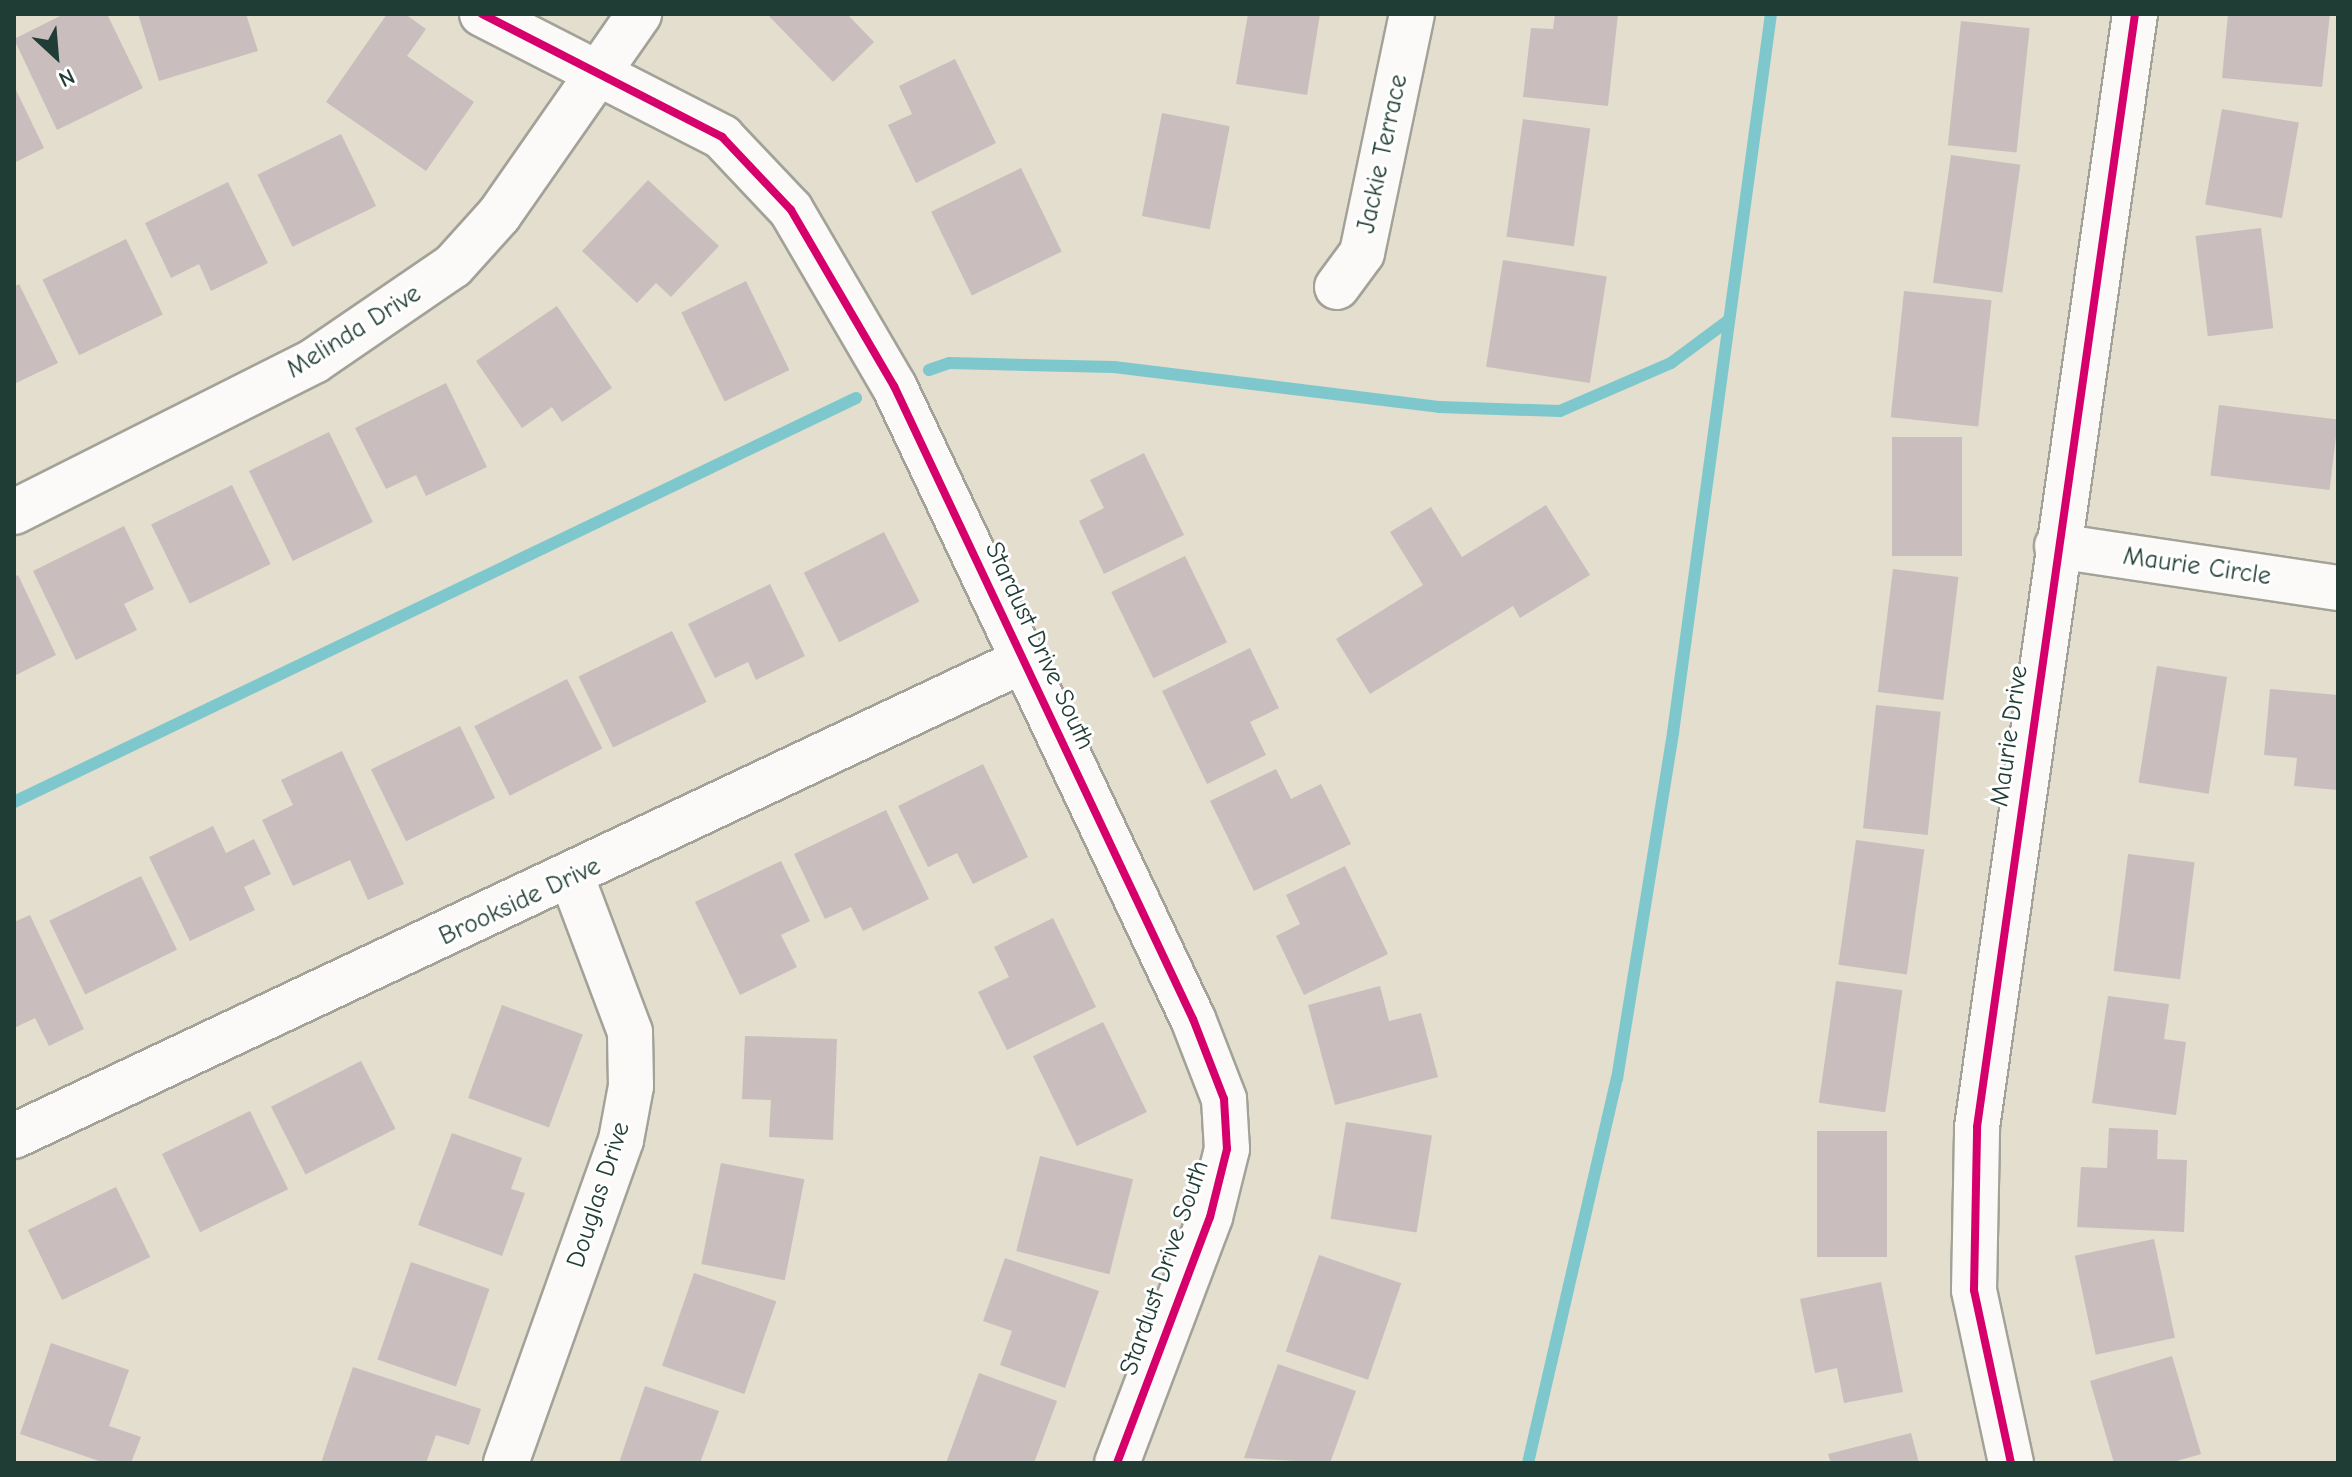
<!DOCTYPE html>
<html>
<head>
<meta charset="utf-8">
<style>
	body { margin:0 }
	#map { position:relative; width:2352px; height:1477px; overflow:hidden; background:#e3decd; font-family:"Comic Neue",sans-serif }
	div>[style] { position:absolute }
	.stream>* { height:12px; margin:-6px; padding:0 6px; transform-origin:6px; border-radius:6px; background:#7ec8cd }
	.building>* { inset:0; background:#c9bebd; transform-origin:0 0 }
	.roads { filter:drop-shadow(2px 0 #a2a298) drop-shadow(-2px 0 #a2a298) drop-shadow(0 2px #a2a298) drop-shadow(0 -2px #a2a298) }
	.minor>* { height:44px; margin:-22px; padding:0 22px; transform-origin:22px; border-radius:22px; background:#fbfaf8 }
	.tertiary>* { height:44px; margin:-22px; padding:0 22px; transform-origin:22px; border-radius:22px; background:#fbfaf8 }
	.cycleway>* { height:8px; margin:-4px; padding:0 4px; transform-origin:4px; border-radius:4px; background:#d6006c }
	span { translate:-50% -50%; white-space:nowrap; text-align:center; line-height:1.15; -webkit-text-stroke:6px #fff; paint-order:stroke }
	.street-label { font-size:26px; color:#1f3d34 }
	.frame { position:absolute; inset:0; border:16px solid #1f3d34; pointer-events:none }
	.north { position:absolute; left:16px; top:16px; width:80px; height:80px; -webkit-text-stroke:6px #fff; paint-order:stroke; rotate:154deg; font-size:22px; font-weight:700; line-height:32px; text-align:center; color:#1f3d34 }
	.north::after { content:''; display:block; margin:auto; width:28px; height:36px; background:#1f3d34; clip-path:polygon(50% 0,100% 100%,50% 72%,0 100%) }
</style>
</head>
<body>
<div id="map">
	<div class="stream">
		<i style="left:929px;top:370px;width:21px;rotate:-19deg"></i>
		<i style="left:949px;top:363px;width:165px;rotate:1.4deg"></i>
		<i style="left:1114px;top:367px;width:327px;rotate:7deg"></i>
		<i style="left:1439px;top:407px;width:121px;rotate:1.9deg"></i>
		<i style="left:1560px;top:411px;width:121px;rotate:-23.4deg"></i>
		<i style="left:1671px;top:363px;width:72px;rotate:-36.6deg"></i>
		<i style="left:14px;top:802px;width:934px;rotate:-25.63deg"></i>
		<i style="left:1528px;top:1463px;width:394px;rotate:-77deg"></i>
		<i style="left:1617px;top:1079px;width:351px;rotate:-80.8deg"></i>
		<i style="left:1673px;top:733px;width:726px;rotate:-82.24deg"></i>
	</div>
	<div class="building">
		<i style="clip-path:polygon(64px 14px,107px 14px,143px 88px,57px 130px,14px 39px)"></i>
		<i style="clip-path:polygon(138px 14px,246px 14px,258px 51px,159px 81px)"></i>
		<i style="clip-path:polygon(387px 14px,405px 14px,426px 29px,407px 56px,474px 102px,426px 171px,326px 102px)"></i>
		<i style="clip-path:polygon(767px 14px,847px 14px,874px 42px,833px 82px)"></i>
		<i style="clip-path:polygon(1248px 14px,1320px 14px,1307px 95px,1236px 84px)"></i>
		<i style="clip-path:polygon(1555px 14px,1618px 14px,1608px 106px,1523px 97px,1531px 28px,1553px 29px)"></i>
		<i style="clip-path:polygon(2228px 14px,2330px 14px,2322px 87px,2222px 78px)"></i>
		<i style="left:1961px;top:21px;width:69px;height:125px;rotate:6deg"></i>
		<i style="clip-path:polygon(955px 59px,996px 143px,916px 183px,888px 125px,912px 114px,899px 86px)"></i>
		<i style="clip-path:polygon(14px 86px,44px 148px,14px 163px)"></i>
		<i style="left:2222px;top:109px;width:78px;height:97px;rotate:10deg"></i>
		<i style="left:1162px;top:113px;width:69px;height:105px;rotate:11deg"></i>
		<i style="left:1523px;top:119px;width:68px;height:119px;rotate:8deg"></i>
		<i style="left:341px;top:134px;width:80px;height:93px;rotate:64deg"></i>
		<i style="left:1951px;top:155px;width:70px;height:129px;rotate:8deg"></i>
		<i style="left:1021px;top:168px;width:93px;height:100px;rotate:64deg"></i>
		<i style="clip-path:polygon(648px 180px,719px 246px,671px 297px,656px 283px,637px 303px,582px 251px)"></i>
		<i style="clip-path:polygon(228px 182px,268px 263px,211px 291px,199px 264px,171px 278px,145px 223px)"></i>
		<i style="left:2261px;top:228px;width:101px;height:66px;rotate:83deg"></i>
		<i style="left:126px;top:239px;width:84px;height:93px;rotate:64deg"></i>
		<i style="left:1503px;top:260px;width:105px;height:108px;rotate:9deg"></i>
		<i style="left:746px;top:281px;width:99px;height:72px;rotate:64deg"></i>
		<i style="clip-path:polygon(19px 284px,58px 363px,14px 384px,14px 287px)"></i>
		<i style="left:1904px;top:291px;width:88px;height:127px;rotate:6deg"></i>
		<i style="clip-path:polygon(557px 306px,612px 388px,562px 422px,552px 407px,522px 428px,476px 361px)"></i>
		<i style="clip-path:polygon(446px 383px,487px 467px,426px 496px,416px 475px,386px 489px,355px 428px)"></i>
		<i style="left:2219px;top:405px;width:120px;height:71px;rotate:7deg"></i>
		<i style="left:329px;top:432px;width:100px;height:89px;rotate:64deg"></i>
		<i style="left:1892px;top:437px;width:70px;height:119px"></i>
		<i style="clip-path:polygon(1144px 453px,1184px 535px,1104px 574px,1079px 521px,1104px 508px,1090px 480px)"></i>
		<i style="left:232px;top:485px;width:88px;height:90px;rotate:64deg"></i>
		<i style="clip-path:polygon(1546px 505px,1590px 575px,1520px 618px,1513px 606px,1370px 694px,1336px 639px,1423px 585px,1390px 532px,1431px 507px,1462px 557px)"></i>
		<i style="clip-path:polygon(124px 526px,154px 589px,124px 604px,137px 630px,76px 660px,33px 571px)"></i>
		<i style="left:884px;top:532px;width:78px;height:90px;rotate:63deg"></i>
		<i style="left:1185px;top:556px;width:96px;height:82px;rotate:64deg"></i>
		<i style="left:1893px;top:569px;width:66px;height:124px;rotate:7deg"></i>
		<i style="clip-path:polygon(18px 575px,56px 655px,14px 676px,14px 577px)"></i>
		<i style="clip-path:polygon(770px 584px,805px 656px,756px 680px,748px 662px,715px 678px,688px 624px)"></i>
		<i style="left:672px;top:631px;width:79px;height:104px;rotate:64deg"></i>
		<i style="clip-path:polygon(1250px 648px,1279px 708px,1250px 722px,1266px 755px,1207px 784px,1162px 691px)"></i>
		<i style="left:2157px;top:666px;width:71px;height:118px;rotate:9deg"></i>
		<i style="left:567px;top:679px;width:78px;height:104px;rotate:63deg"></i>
		<i style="clip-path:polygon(2270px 689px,2338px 695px,2338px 790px,2294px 786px,2297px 758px,2264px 755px)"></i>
		<i style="left:1876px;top:705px;width:65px;height:124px;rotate:6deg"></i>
		<i style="left:460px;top:726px;width:80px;height:99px;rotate:64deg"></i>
		<i style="clip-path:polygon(342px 751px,404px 884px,368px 900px,350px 860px,293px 886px,262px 820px,293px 805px,281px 780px)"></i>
		<i style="clip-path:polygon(983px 764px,1028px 857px,973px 884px,957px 853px,928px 867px,898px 806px)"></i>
		<i style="clip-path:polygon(1276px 769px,1291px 799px,1321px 784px,1351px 844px,1254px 891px,1210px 801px)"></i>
		<i style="clip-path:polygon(886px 810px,929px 899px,863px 931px,851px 907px,825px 919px,794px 854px)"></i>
		<i style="clip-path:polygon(213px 826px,226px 853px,254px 839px,271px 874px,244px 887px,255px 910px,190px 941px,149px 857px)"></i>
		<i style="left:1856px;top:840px;width:69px;height:126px;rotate:8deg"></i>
		<i style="left:2128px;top:854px;width:67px;height:118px;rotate:7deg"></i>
		<i style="clip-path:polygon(781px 861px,810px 921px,781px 935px,797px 967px,740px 995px,695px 902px)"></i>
		<i style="clip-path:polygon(1345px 866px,1388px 954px,1304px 995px,1276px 936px,1300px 924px,1286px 895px)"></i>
		<i style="left:141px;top:876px;width:82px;height:102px;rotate:64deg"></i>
		<i style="clip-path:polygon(30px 915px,84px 1029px,49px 1046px,35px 1018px,14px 1028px,14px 922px)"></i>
		<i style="clip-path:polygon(1053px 918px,1096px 1007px,1007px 1050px,978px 992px,1009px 977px,994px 947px)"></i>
		<i style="left:1836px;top:981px;width:67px;height:123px;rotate:8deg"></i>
		<i style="clip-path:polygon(1380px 986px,1389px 1021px,1421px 1013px,1438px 1077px,1335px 1105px,1308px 1005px)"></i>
		<i style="clip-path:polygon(2108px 996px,2169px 1004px,2164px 1039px,2186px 1042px,2176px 1115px,2092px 1103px)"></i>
		<i style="left:502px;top:1005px;width:86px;height:99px;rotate:20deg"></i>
		<i style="left:1103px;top:1022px;width:100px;height:78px;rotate:64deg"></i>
		<i style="clip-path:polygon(745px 1036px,837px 1039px,833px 1140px,769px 1137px,771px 1100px,742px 1099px)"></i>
		<i style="left:361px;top:1061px;width:76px;height:101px;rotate:63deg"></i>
		<i style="left:250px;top:1111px;width:87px;height:98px;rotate:64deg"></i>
		<i style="left:1346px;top:1122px;width:87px;height:98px;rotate:9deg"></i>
		<i style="clip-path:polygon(2109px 1128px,2158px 1130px,2157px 1159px,2187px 1160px,2184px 1232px,2077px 1227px,2081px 1167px,2107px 1168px)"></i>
		<i style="left:1817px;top:1131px;width:70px;height:126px"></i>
		<i style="clip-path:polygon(452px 1133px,522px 1158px,511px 1189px,525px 1193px,502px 1256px,418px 1225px)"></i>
		<i style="left:1040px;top:1156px;width:96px;height:98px;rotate:14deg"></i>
		<i style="left:721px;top:1163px;width:85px;height:103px;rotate:11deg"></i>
		<i style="left:116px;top:1187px;width:78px;height:98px;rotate:64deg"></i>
		<i style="left:2154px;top:1239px;width:101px;height:81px;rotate:78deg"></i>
		<i style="left:1319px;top:1255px;width:87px;height:102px;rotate:19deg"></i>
		<i style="clip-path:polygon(1005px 1258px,1099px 1291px,1065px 1388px,1000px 1365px,1012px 1331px,983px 1321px)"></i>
		<i style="left:411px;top:1262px;width:83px;height:103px;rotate:19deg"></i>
		<i style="left:694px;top:1273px;width:87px;height:98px;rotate:19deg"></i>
		<i style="clip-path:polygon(1881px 1282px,1903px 1392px,1844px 1403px,1837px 1368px,1815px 1373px,1800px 1299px)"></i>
		<i style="clip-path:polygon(51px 1343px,129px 1370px,109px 1426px,141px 1437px,131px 1463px,105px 1463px,20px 1434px)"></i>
		<i style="clip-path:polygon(2172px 1356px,2201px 1454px,2170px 1463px,2114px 1463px,2090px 1381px)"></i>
		<i style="clip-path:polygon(1278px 1364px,1356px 1391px,1330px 1463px,1244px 1458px)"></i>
		<i style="clip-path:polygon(353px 1367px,481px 1409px,469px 1445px,436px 1435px,426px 1463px,321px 1463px)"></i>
		<i style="clip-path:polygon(979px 1373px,1057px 1401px,1034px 1463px,946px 1463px)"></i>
		<i style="clip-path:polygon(645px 1386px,719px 1411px,700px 1463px,619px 1463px)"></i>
		<i style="clip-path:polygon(1911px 1433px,1919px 1463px,1831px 1463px,1828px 1454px)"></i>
	</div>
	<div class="roads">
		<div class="minor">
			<i style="left:1337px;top:287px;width:42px;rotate:-53.7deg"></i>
			<i style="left:1362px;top:253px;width:244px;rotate:-78.2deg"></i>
			<i style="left:14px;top:512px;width:336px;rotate:-26.7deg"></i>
			<i style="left:314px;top:361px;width:168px;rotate:-34.4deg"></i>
			<i style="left:453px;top:266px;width:69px;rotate:-48deg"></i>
			<i style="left:499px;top:215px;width:245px;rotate:-55.1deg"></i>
			<i style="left:2057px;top:546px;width:284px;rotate:8.5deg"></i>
			<i style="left:14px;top:1136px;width:1117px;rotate:-25.23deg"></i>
			<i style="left:506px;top:1463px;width:343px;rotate:-70.4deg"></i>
			<i style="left:621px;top:1140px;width:55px;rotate:-79.5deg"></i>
			<i style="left:631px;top:1086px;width:54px;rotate:-91.1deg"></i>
			<i style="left:630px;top:1032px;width:165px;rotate:-110.6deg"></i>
			<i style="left:2011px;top:1463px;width:177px;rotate:-102.1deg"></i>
			<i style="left:1974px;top:1290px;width:163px;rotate:-88.9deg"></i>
			<i style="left:1977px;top:1127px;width:1124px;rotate:-81.92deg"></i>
		</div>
		<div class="tertiary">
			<i style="left:482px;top:14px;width:270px;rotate:27.1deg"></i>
			<i style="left:722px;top:137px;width:100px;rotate:46.6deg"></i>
			<i style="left:791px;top:210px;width:204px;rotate:59.7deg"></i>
			<i style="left:894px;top:386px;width:700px;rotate:64.72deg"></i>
			<i style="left:1193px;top:1019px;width:86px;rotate:68.8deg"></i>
			<i style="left:1224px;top:1099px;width:50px;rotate:86.6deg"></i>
			<i style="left:1227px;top:1149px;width:70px;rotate:104deg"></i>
			<i style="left:1210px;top:1217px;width:263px;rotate:110.7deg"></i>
		</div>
	</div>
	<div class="cycleway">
		<i style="left:482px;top:14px;width:270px;rotate:27.1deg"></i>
		<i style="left:722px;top:137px;width:100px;rotate:46.6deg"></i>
		<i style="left:791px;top:210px;width:204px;rotate:59.7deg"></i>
		<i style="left:894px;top:386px;width:700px;rotate:64.72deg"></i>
		<i style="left:1193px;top:1019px;width:86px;rotate:68.8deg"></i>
		<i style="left:1224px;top:1099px;width:50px;rotate:86.6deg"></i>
		<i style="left:1227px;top:1149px;width:70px;rotate:104deg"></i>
		<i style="left:1210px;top:1217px;width:263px;rotate:110.7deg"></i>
		<i style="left:2011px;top:1463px;width:177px;rotate:-102.1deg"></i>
		<i style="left:1974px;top:1290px;width:163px;rotate:-88.9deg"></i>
		<i style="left:1977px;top:1127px;width:1124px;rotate:-81.92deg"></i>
	</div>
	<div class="street-label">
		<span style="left:1383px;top:154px;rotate:-78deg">Jackie Terrace</span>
		<span style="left:354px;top:332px;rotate:-32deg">Melinda Drive</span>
		<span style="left:2197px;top:567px;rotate:8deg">Maurie Circle</span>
		<span style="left:1039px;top:646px;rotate:65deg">Stardust Drive South</span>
		<span style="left:2010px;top:736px;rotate:-82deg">Maurie Drive</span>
		<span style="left:520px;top:902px;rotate:-25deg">Brookside Drive</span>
		<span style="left:599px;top:1195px;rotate:-72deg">Douglas Drive</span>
		<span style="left:1165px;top:1268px;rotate:-71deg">Stardust Drive South</span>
	</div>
	<div class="frame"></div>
	<div class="north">N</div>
</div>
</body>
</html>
